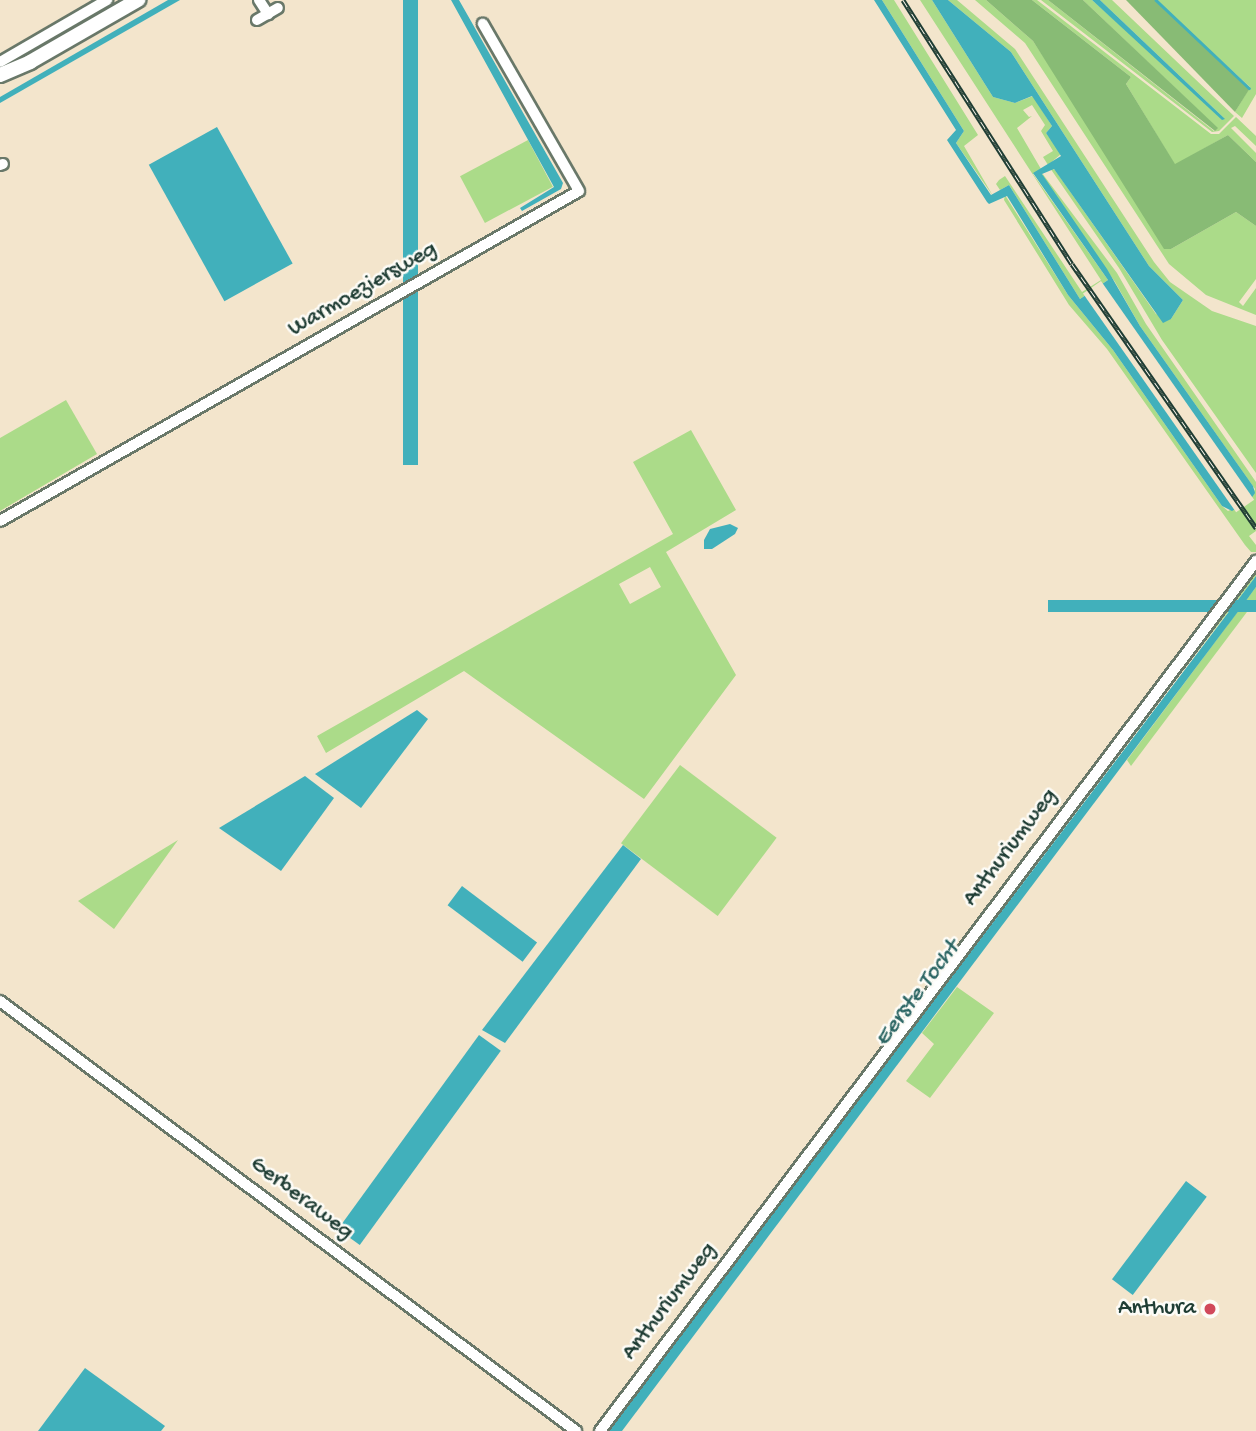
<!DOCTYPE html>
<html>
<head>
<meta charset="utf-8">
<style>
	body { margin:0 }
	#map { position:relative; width:1256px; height:1431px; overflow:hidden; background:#f3e5cc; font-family:"Gochi Hand",sans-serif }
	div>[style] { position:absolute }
	.green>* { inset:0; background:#abdb89; transform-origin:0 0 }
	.forest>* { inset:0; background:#88bb75 }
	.water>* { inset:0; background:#41b0bb; transform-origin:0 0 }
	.pier>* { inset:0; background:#f3e5cc; transform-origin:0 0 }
	.stream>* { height:2.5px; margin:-1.25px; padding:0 1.25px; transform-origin:1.25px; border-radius:1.25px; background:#41b0bb }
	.roads { filter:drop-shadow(2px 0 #697869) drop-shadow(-2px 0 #697869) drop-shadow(0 2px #697869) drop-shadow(0 -2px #697869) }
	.minor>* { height:10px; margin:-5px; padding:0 5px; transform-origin:5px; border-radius:5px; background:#fff }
	.major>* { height:14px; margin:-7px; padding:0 7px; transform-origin:7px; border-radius:7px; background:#fff }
	.rail>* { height:5px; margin-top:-2.5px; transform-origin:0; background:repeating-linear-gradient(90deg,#fdfcf7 0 8px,#1f3d34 0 16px); box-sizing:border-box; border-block:2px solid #1f3d34 }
	.dots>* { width:19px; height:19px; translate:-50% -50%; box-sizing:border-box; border:4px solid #fdfcf7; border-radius:50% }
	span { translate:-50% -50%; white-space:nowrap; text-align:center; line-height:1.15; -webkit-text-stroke:5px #fdfcf7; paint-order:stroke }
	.street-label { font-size:23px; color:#1f3d34 }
	.poi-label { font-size:23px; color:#1f3d34 }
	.right { translate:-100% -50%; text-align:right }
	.water-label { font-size:24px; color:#2b6563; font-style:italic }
</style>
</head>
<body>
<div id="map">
	<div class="green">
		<i style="clip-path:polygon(882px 0,894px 0,978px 135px,964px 146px,993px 196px,956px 143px,964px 131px)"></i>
		<i style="clip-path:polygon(920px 0,932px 0,993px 97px,1015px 103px,1033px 96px,1052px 126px,1046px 133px,1061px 154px,1048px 165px,1043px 157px,1053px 151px,1041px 131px,1045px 125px,1032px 105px,1023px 110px,1029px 117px,1032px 116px,1017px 128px,1041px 169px,1033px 174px,1108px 280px,1080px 299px,1009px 185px,1000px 190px,996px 184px,999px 180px,1005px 176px,1082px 292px,1101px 280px)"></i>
		<i style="clip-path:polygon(948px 0,957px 0,1015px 49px,1154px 262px,1170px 282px,1212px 311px,1256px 326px,1256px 473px,1162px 340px,1119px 268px,1050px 168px,1055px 170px,1156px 314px,1171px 319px,1183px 300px,1149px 266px,1011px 52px)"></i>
		<i style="clip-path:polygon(975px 0,986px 0,1033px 41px,1171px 249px,1236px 212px,1256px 226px,1256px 279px,1239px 302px,1243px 306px,1256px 288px,1256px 315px,1206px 295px,1169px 264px,1025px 43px)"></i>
		<i style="clip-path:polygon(1032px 0,1037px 0,1211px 134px,1219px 134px,1236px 117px,1256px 136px,1256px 146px,1235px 126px,1231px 128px,1256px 153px,1256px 162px,1228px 135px,1175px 165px,1126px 84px,1131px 77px)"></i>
		<i style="clip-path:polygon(1041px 0,1048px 0,1214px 131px,1217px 128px,1083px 0,1092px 0,1225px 119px,1100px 0,1112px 0,1234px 116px,1219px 131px,1212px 132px)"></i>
		<i style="clip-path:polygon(1155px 0,1256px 0,1256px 94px,1242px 118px,1235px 112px,1250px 87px)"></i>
		<i style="left:528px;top:140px;width:53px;height:77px;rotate:62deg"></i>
		<i style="clip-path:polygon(1042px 173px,1117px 273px,1146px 324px,1256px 482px,1256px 531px,1249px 536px,1256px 545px,1256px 552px,1251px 552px,1245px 545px,1107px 349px,1069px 305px,1004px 200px,1005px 195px,1068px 295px,1113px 350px,1222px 506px,1228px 511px,1250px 500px,1255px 489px,1140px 326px,1115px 282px,1044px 180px)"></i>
		<i style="clip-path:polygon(66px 400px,97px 454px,0 511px,0 438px)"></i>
		<i style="clip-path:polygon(evenodd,691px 430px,736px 510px,666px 552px,736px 675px,644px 799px,464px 671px,326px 753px,317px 736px,673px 534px,633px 462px,691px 430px,650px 567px,661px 587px,630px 604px,619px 584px,650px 567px)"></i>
		<i style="clip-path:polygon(1256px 568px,1256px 576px,1120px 752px,1119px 750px)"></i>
		<i style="clip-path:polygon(1256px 587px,1256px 600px,1131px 766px,1127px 760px)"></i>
		<i style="left:680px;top:765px;width:121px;height:98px;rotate:37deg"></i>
		<i style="clip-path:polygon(178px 840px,114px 929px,78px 901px)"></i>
		<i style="clip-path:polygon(957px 987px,994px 1013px,930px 1098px,906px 1081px,934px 1044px,922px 1033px)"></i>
	</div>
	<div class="forest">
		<i style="clip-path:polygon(986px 0,1032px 0,1131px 77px,1126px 84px,1175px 164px,1228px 135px,1256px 162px,1256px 226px,1236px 212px,1171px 249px,1164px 249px,1033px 41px)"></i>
		<i style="clip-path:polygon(1048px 0,1083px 0,1218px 128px,1215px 131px)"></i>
		<i style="clip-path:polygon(1126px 0,1155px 0,1250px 88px,1235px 112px)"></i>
	</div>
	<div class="water">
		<i style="clip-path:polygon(168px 0,180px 0,0 103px,0 97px)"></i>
		<i style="left:403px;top:0;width:15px;height:465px"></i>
		<i style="clip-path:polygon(451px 0,459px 0,563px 183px,561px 189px,522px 211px,520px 208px,554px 187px)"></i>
		<i style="clip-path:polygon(874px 0,882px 0,964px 131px,956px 143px,991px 195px,1009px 185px,1080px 299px,1108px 280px,1033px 173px,1061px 156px,1046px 133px,1052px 126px,1032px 96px,1015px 103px,993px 97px,932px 0,948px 0,1011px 52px,1149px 266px,1183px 300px,1171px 319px,1163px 323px,1054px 169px,1042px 174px,1107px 269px,1140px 326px,1253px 486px,1255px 493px,1250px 500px,1232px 511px,1222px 506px,1113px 350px,1068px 295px,1007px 196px,989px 204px,987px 202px,947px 140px,956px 130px)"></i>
		<i style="clip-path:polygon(1092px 0,1100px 0,1225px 119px,1222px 120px)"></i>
		<i style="left:217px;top:127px;width:156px;height:78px;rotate:61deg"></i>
		<i style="clip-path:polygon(730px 524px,738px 528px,735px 534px,712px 549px,704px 549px,704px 540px,710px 529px)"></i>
		<i style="clip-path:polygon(1256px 576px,1256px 587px,1240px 609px,622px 1431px,607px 1431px)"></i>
		<i style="left:1256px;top:600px;width:12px;height:208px;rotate:90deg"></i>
		<i style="clip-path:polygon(417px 710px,428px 719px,361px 808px,315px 774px)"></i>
		<i style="clip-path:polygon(305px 776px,334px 798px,281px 871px,219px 828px)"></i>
		<i style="clip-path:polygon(623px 845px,641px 859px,505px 1043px,482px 1030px)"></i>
		<i style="left:462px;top:886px;width:94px;height:24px;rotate:37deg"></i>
		<i style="left:479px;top:1035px;width:27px;height:240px;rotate:36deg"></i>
		<i style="left:1186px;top:1181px;width:26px;height:123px;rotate:37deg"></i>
		<i style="clip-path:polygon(85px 1368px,165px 1426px,161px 1431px,38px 1431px)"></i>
	</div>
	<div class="pier">
		<i style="left:1101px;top:281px;width:267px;height:22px;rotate:55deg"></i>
	</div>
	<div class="stream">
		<i style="left:1156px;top:0;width:128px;rotate:43.4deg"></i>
	</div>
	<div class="roads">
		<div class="minor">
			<i style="left:259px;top:0;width:17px;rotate:57deg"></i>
			<i style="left:257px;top:20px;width:24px;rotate:-30deg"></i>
			<i style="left:0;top:62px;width:124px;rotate:-30.1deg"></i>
			<i style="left:0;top:165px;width:3px;rotate:-18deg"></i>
			<i style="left:0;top:521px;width:666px;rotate:-29.68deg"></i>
			<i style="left:579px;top:191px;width:193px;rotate:-119.9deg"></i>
			<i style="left:0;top:1001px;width:719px;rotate:36.74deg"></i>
			<i style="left:600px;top:1431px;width:1090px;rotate:-52.98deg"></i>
		</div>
		<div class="major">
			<i style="left:0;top:75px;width:33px;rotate:-23deg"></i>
			<i style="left:30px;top:62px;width:125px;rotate:-29.9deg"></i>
		</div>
	</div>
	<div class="rail">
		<i style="left:903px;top:0;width:313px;rotate:57.4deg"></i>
		<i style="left:1072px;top:264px;width:322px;rotate:55.1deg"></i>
	</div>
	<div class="dots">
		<i style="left:1210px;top:1309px;background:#d1495b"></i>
	</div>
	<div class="street-label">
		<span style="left:363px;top:290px;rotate:-30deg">Warmoeziersweg</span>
		<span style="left:1011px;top:848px;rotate:-53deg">Anthuriumweg</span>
		<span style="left:301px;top:1199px;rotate:37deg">Gerberaweg</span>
		<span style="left:670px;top:1302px;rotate:-53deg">Anthuriumweg</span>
	</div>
	<div class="poi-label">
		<span class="right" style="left:1196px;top:1309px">Anthura</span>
	</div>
	<div class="water-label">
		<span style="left:918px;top:994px;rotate:-53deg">Eerste Tocht</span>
	</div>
</div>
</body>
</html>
